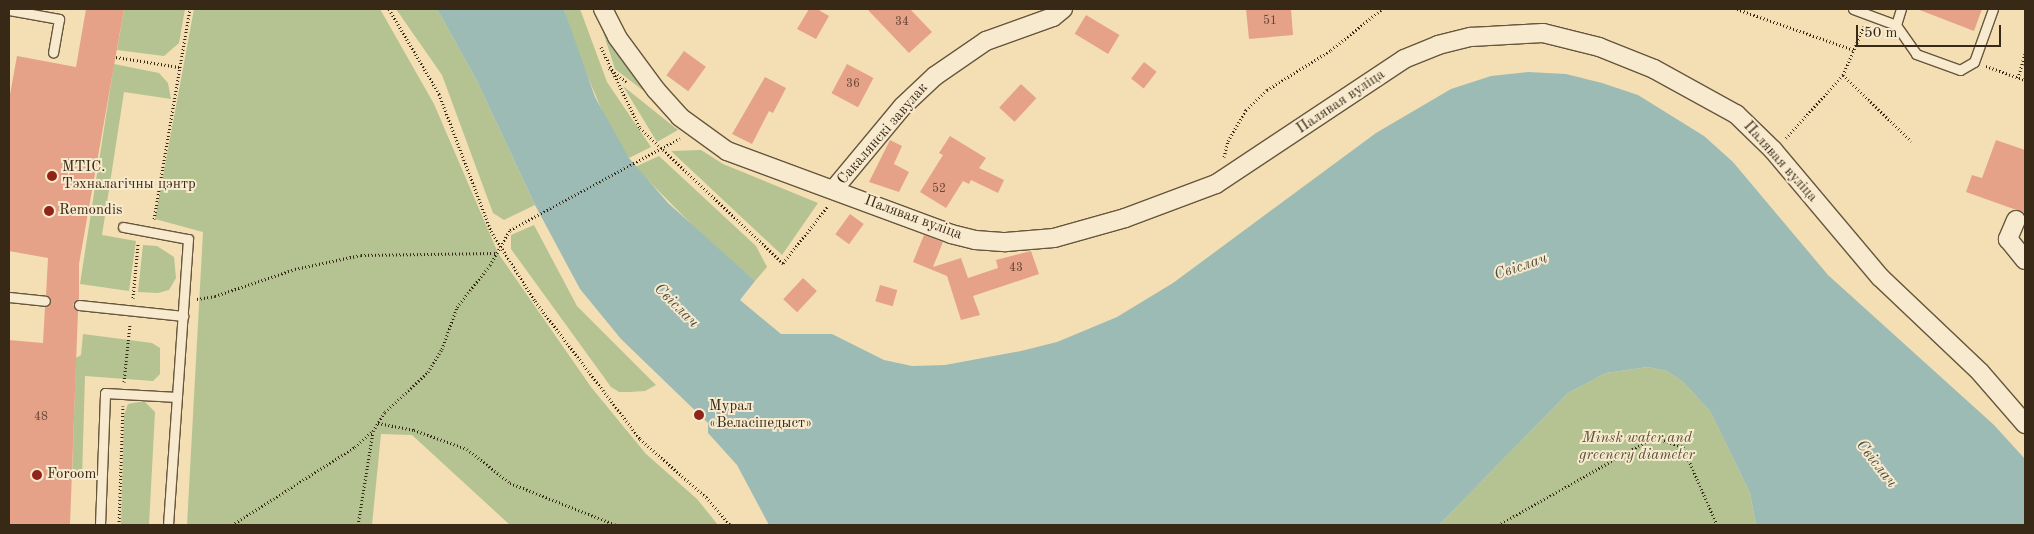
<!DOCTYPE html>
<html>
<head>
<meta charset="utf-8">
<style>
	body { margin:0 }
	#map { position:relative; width:2034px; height:534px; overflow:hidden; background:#f3dfb3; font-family:"Old Standard TT",serif }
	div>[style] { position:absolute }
	.green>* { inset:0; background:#b4c391 }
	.water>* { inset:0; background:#9dbbb5 }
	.building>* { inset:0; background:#e6a289; transform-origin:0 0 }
	.path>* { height:3px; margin-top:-1.5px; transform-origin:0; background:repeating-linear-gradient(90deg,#382816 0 1px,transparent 0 3.5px) }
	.roads { filter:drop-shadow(1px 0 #67563d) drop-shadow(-1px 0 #67563d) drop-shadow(0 1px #67563d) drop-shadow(0 -1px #67563d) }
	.service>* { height:9px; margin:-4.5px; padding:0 4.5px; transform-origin:4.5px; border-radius:4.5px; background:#f7eace }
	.minor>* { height:18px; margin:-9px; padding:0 9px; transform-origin:9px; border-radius:9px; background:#f7eace }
	.dots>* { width:14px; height:14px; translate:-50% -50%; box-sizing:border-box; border:2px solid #f7eace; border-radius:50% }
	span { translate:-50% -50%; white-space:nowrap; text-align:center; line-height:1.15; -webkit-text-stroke:4px #f7eace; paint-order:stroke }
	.number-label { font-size:12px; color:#644633 }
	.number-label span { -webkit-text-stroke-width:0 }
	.street-label { font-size:15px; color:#382816 }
	.poi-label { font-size:15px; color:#382816 }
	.left { translate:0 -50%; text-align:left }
	.park-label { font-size:15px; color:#574f35; font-style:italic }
	.water-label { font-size:16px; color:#514d3e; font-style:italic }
	.frame { position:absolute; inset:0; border:10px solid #382816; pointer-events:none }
	.scale { position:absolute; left:1856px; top:25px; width:145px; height:22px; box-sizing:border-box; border:2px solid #382816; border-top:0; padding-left:6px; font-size:15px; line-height:18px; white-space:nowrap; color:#382816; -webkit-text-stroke:4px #f7eace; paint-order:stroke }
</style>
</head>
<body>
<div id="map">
	<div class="green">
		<i style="clip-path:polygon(124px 9px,185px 9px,179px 43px,164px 56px,117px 50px)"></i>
		<i style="clip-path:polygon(194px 9px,380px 9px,434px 104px,498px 253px,591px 387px,646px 454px,697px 499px,718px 525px,510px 525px,412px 435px,381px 434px,372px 525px,187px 525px,203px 232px,155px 219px)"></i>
		<i style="clip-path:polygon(396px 9px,437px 9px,476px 79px,535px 205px,504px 220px,493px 213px,442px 75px)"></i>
		<i style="clip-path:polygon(564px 9px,580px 9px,607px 82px,651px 147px,629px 158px,610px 129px,581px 61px)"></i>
		<i style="clip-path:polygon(596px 10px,631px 72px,657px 101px,615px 69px)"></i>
		<i style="clip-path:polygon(114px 64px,159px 73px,168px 83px,171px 99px,124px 92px,102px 235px,136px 241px,129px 291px,80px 284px)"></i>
		<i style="clip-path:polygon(623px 86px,678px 130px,657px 142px)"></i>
		<i style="clip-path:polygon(701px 150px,723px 164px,818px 203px,782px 255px,671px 151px)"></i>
		<i style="clip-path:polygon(659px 156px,756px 246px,767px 267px,755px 281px,706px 239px,635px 167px)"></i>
		<i style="clip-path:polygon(534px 225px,577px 306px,656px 385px,645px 391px,629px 392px,619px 392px,611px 387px,511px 249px,511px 235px)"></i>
		<i style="clip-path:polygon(143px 245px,157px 246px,174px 257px,176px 278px,169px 290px,158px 293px,138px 292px)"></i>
		<i style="clip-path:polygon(83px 334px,152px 343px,160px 348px,160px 374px,153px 381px,85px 376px,82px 478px,72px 478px,76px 358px,81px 355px)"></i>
		<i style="clip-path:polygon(1648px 367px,1667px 371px,1682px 381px,1710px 411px,1750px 493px,1756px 525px,1439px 525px,1568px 393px,1606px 373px)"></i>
		<i style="clip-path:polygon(144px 401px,155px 412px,149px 525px,121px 525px,124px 415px,128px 404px)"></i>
	</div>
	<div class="water">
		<i style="clip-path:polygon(437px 9px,564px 9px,595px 97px,629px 158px,668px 203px,755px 281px,740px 300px,781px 334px,832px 334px,884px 360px,912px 366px,945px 365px,1021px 351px,1057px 342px,1117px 317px,1173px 283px,1376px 133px,1451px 89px,1491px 76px,1528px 72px,1566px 74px,1602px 83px,1638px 95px,1704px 136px,1733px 162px,1828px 275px,1994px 425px,2025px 459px,2025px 525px,1756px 525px,1750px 493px,1710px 411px,1682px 381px,1667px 371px,1648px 367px,1606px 373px,1568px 393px,1439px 525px,769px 525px,737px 465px,708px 433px,708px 423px,621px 339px,580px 289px,535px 205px,476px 79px)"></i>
	</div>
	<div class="building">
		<i style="clip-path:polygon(86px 9px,124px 9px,79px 264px,79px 299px,73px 304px,78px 311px,70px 525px,9px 525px,9px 340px,43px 343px,45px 307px,51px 301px,46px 295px,48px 258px,9px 251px,9px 100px,17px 56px,76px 67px)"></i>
		<i style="clip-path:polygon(809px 9px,817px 9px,829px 16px,816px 39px,797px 29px)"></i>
		<i style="clip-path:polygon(867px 9px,910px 9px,932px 32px,909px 53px)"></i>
		<i style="clip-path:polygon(1246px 9px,1291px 9px,1293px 35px,1249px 39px)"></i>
		<i style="clip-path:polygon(1917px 9px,1982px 9px,1974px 31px)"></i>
		<i style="left:1086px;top:15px;width:39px;height:22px;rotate:31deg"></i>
		<i style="left:684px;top:51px;width:27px;height:30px;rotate:36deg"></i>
		<i style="left:1144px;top:62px;width:16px;height:21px;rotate:38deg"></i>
		<i style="left:847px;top:64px;width:30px;height:33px;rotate:28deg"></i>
		<i style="clip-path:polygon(765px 77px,786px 88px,773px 113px,769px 111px,752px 144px,732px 134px)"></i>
		<i style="left:1021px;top:84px;width:21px;height:32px;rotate:43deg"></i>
		<i style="clip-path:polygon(950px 136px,986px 158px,979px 168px,1004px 180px,998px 193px,971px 180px,969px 184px,963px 181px,946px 208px,920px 192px,943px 155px,939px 153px)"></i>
		<i style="clip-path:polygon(890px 140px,902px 146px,892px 168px,894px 164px,909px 172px,899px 192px,869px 182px)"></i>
		<i style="clip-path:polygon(1996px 140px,2025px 150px,2025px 213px,1966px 192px,1972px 175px,1982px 178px)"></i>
		<i style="left:850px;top:214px;width:17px;height:25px;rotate:36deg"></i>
		<i style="clip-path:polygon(924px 235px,943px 242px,933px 267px,961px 258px,968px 278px,998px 268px,996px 260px,1031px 251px,1039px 274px,973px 296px,980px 315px,961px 320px,947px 276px,913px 262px)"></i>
		<i style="left:803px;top:278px;width:19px;height:29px;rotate:43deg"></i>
		<i style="left:880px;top:285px;width:18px;height:17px;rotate:16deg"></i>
	</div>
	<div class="path">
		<i style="left:389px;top:9px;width:99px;rotate:59.5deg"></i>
		<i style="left:439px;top:94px;width:147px;rotate:69.2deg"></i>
		<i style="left:491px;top:231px;width:83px;rotate:57.8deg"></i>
		<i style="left:535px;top:301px;width:173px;rotate:52.7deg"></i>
		<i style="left:640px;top:439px;width:88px;rotate:41.3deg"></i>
		<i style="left:706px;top:497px;width:37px;rotate:49deg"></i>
		<i style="left:1737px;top:9px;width:124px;rotate:19.3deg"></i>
		<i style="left:601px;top:47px;width:90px;rotate:64.3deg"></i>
		<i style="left:640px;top:128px;width:197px;rotate:43.4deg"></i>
		<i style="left:783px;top:263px;width:73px;rotate:-51.7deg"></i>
		<i style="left:116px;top:57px;width:64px;rotate:9deg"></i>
		<i style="left:1986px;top:66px;width:41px;rotate:19.7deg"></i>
		<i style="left:609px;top:68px;width:22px;rotate:39deg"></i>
		<i style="left:1843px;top:75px;width:95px;rotate:44.1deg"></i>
		<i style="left:2018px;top:78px;width:26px;rotate:-74deg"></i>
		<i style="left:1786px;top:138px;width:85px;rotate:-47.9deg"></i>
		<i style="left:1843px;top:75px;width:53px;rotate:-66.8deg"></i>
		<i style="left:1224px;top:157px;width:16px;rotate:-76deg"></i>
		<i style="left:1228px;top:141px;width:36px;rotate:-60deg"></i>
		<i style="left:1246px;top:110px;width:29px;rotate:-44deg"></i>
		<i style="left:1267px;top:90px;width:75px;rotate:-32deg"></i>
		<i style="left:1331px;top:50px;width:65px;rotate:-38.8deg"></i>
		<i style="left:154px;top:219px;width:213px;rotate:-80.3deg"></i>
		<i style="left:133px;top:298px;width:54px;rotate:-84.7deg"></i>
		<i style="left:197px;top:299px;width:18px;rotate:-9deg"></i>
		<i style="left:215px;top:296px;width:84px;rotate:-18.6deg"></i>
		<i style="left:295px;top:269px;width:67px;rotate:-12deg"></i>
		<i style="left:361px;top:255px;width:136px;rotate:-0.8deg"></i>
		<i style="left:124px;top:382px;width:58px;rotate:-84.1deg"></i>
		<i style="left:378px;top:423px;width:37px;rotate:11deg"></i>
		<i style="left:414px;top:430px;width:56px;rotate:19.7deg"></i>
		<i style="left:467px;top:449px;width:55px;rotate:38.3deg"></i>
		<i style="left:510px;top:483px;width:114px;rotate:21.6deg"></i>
		<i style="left:119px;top:525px;width:119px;rotate:-88.1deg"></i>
		<i style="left:232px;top:525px;width:146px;rotate:-32.4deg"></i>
		<i style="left:355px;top:447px;width:23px;rotate:-43deg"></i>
		<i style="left:358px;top:525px;width:95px;rotate:-80.9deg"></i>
		<i style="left:373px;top:431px;width:22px;rotate:-58deg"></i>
		<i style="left:385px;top:412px;width:59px;rotate:-42.9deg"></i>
		<i style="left:428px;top:372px;width:27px;rotate:-59deg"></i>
		<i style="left:442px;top:349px;width:45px;rotate:-70.3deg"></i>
		<i style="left:457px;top:307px;width:53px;rotate:-51.8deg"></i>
		<i style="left:490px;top:265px;width:40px;rotate:-60.3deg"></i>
		<i style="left:510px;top:230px;width:193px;rotate:-28.4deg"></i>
		<i style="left:1498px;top:525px;width:179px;rotate:-29.4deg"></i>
		<i style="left:1654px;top:437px;width:31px;rotate:19deg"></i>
		<i style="left:1683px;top:447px;width:85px;rotate:66.4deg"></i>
	</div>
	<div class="roads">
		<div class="service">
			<i style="left:1853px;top:9px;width:46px;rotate:20.4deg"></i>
			<i style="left:1896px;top:25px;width:35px;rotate:55deg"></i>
			<i style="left:1916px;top:54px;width:47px;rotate:20deg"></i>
			<i style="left:1960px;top:70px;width:16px;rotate:-30deg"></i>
			<i style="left:1974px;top:62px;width:56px;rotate:-70.3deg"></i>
			<i style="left:9px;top:10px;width:51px;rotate:10.2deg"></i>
			<i style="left:59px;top:19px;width:34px;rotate:100deg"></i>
			<i style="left:1896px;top:25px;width:17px;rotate:-73deg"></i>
			<i style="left:123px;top:227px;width:66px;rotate:10.5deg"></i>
			<i style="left:188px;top:239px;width:287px;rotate:94deg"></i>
			<i style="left:9px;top:297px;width:36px;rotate:6deg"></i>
			<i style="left:79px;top:305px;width:105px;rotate:6deg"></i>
			<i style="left:100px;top:525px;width:132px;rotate:-87.8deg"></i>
			<i style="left:105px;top:393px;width:72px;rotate:3.2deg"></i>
		</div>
		<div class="minor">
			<i style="left:603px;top:9px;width:31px;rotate:63deg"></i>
			<i style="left:617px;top:37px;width:66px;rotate:53.7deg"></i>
			<i style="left:656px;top:90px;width:36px;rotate:48deg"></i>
			<i style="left:680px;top:117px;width:58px;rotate:35.9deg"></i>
			<i style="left:727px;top:151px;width:239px;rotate:20.3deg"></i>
			<i style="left:951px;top:234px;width:25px;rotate:14deg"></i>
			<i style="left:975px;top:240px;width:31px;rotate:4deg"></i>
			<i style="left:1006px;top:242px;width:48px;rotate:-4.8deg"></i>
			<i style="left:1054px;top:238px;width:74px;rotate:-15.7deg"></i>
			<i style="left:1125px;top:218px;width:97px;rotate:-20.5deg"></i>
			<i style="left:1216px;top:184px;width:226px;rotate:-33.6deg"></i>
			<i style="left:1404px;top:59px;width:37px;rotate:-22deg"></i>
			<i style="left:1438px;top:45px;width:34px;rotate:-14deg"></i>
			<i style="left:1471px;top:37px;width:72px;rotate:-3.2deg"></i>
			<i style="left:1543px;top:33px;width:58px;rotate:14deg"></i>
			<i style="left:1599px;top:47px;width:59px;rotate:21.8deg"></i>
			<i style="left:1654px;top:69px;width:94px;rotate:28.8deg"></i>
			<i style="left:1736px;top:114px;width:52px;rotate:44.2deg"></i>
			<i style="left:1773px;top:150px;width:166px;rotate:49.9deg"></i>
			<i style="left:1880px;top:277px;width:138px;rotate:43.5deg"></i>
			<i style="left:1980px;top:372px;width:69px;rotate:49.1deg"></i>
			<i style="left:834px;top:189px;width:108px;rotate:-50.3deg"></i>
			<i style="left:903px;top:106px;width:44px;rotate:-43.2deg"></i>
			<i style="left:935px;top:76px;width:62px;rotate:-34.5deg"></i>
			<i style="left:986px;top:41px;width:71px;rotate:-19.7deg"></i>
			<i style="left:1053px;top:17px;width:13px;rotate:-39deg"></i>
			<i style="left:2016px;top:220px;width:21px;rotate:113deg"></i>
			<i style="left:2008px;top:239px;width:27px;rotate:51deg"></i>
		</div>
	</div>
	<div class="dots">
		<i style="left:52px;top:176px;background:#8f2418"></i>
		<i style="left:49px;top:211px;background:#8f2418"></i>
		<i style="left:699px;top:415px;background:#8f2418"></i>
		<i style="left:37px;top:475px;background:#8f2418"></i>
	</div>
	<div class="number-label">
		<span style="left:1270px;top:22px">51</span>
		<span style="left:902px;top:23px">34</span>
		<span style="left:853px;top:85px">36</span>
		<span style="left:939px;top:190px">52</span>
		<span style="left:1016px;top:269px">43</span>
		<span style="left:41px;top:418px">48</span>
	</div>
	<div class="street-label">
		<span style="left:1341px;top:102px;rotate:-34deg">Палявая вуліца</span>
		<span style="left:883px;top:134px;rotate:-49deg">Сакалянскі завулак</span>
		<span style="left:1780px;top:162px;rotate:48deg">Палявая вуліца</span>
		<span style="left:913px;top:218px;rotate:20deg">Палявая вуліца</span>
	</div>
	<div class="poi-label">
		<span class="left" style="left:62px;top:176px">МТІС.<br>Тэхналагічны цэнтр</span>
		<span class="left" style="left:59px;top:211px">Remondis</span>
		<span class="left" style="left:709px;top:415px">Мурал<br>«Веласіпедыст»</span>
		<span class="left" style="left:47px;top:475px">Foroom</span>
	</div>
	<div class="park-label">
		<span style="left:1637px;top:447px">Minsk water and<br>greenery diameter</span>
	</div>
	<div class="water-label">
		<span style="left:1521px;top:267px;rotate:-19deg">Свіслач</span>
		<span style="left:676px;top:306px;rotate:45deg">Свіслач</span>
		<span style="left:1876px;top:464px;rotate:52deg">Свіслач</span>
	</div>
	<div class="frame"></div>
	<div class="scale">50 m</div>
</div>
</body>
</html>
